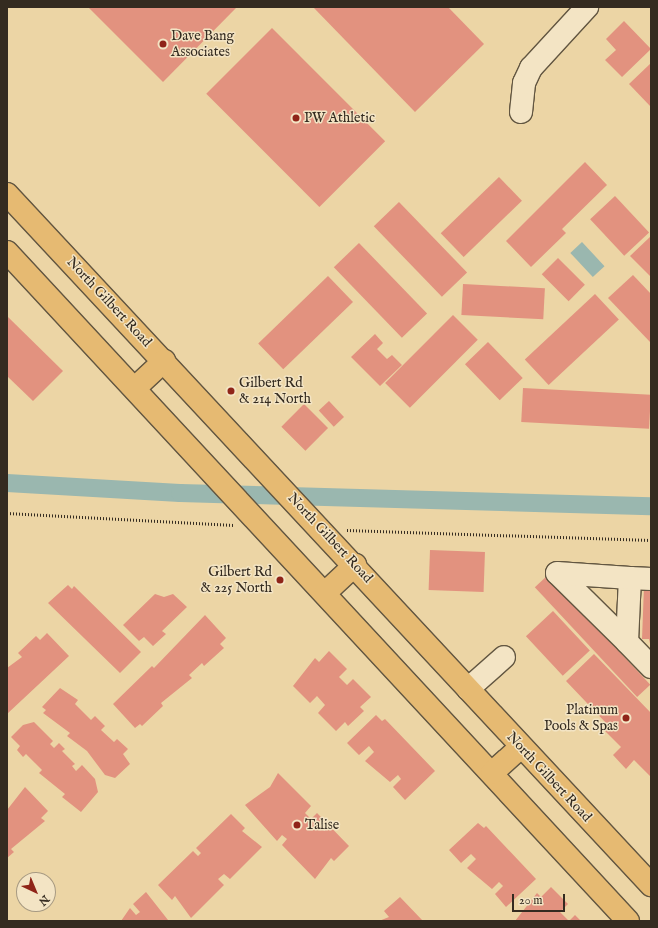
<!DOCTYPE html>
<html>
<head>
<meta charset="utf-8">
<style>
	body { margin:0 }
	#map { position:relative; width:658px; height:928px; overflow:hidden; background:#ecd5a5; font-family:"IM FELL English",serif }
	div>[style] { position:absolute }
	.water>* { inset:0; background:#9ab7af; transform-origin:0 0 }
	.canal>* { height:18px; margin:-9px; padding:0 9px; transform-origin:9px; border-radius:9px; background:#9ab7af }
	.building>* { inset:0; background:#e2927f; transform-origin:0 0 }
	.path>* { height:2.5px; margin-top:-1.25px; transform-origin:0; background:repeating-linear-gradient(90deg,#342b20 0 1px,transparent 0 3px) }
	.roads { filter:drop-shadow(1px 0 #625641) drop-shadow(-1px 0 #625641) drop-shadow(0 1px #625641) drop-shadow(0 -1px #625641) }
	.minor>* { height:22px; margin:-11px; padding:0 11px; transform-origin:11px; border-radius:11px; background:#f3e4c4 }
	.major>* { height:22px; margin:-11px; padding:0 11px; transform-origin:11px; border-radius:11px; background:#e6ba72 }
	.dots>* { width:11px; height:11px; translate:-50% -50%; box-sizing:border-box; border:2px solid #f3e4c4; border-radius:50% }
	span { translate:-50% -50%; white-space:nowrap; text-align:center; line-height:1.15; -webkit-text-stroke:3px #f3e4c4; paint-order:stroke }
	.poi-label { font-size:14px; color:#342b20 }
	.left { translate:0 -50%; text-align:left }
	.right { translate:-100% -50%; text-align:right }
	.street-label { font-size:14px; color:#342b20 }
	.frame { position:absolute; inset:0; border:8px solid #342b20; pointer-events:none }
	.north { position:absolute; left:16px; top:872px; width:40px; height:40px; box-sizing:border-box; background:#f3e4c4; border:1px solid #a79a82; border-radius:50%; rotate:136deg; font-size:11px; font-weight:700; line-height:16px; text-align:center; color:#342b20 }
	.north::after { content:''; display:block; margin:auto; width:14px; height:18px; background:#8f2418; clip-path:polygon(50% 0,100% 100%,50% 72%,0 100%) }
	.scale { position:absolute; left:512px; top:894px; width:53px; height:18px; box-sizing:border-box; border:2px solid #342b20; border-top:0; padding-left:5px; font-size:12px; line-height:14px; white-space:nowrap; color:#342b20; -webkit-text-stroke:3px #f3e4c4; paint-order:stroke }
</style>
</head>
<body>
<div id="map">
	<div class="water">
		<i style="left:582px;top:242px;width:33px;height:16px;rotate:47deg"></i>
	</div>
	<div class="canal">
		<i style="left:7px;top:483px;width:173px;rotate:3.3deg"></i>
		<i style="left:180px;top:493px;width:471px;rotate:1.6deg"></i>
	</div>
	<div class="building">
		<i style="clip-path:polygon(88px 7px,237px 7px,163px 82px)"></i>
		<i style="clip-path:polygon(313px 7px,448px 7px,484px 44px,415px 112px)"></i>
		<i style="clip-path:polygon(624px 21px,651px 49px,622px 77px,605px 60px,616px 50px,606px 39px)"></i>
		<i style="left:272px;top:28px;width:160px;height:93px;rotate:45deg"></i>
		<i style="clip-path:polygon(651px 63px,651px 107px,629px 84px)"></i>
		<i style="clip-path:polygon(585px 162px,607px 185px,562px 229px,566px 233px,531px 267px,506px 241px)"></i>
		<i style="left:499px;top:177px;width:33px;height:81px;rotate:46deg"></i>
		<i style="left:615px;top:196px;width:50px;height:34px;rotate:47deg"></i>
		<i style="left:399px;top:202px;width:98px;height:35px;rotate:46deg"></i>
		<i style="clip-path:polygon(651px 236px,651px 277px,630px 256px)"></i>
		<i style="left:359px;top:243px;width:98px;height:35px;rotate:46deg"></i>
		<i style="left:558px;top:258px;width:38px;height:23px;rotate:45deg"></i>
		<i style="clip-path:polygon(633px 275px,651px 294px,651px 343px,608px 298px)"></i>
		<i style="left:328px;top:276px;width:36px;height:97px;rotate:46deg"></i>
		<i style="left:463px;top:284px;width:82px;height:31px;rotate:3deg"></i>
		<i style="left:595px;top:294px;width:35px;height:96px;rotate:47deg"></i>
		<i style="left:453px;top:315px;width:35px;height:96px;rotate:45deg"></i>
		<i style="clip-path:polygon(7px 316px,63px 371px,33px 401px,7px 376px)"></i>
		<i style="clip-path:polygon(375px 334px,383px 343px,377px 349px,387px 359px,392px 355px,402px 365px,380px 386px,351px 357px)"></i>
		<i style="left:488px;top:342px;width:50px;height:32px;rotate:46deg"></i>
		<i style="left:523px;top:388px;width:128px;height:34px;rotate:3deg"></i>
		<i style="left:329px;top:401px;width:22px;height:14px;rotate:47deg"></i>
		<i style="left:304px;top:404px;width:34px;height:32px;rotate:45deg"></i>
		<i style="left:430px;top:550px;width:55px;height:40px;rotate:2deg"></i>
		<i style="left:548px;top:575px;width:150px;height:18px;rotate:47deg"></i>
		<i style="clip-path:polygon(68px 585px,72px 589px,74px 586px,141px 652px,120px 673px,48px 603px)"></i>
		<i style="clip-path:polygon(644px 586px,651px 586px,651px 648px,649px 639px,642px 639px)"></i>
		<i style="clip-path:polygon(155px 594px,164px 597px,173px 594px,187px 607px,162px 631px,166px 634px,153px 646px,144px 637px,139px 641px,123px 625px)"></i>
		<i style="left:553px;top:611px;width:54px;height:37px;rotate:47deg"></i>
		<i style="clip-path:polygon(205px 615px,226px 638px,220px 644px,224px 648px,204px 666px,202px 663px,189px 675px,192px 678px,161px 703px,163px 706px,142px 726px,140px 724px,135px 728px,113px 704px,152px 666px,154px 668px)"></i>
		<i style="clip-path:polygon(47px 633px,69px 656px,7px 714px,7px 668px,22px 657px,18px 653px,36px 636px,40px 640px)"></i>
		<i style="clip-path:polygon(329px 651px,347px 669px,339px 677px,347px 685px,353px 679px,371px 697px,360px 707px,364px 711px,348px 726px,345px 722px,336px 731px,318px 713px,325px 705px,317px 696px,310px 703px,293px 686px,315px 658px,319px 662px)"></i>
		<i style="clip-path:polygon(594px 654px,651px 713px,651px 777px,634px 760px,626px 769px,613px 755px,621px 747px,601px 727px,606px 723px,566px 681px)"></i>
		<i style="clip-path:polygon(60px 688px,78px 700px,75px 704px,91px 720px,95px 716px,105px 726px,101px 730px,114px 742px,117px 739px,128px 749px,123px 754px,130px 764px,115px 778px,105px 775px,87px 751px,67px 736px,70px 733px,43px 713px,46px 710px,42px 707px)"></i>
		<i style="clip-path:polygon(376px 715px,382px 721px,385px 719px,435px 771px,405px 800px,393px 787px,401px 779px,398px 775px,390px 782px,365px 761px,374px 752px,369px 746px,359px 755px,347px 743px)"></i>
		<i style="clip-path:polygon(34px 722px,53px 741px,50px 744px,54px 748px,59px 743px,65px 749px,62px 751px,75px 764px,72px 766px,76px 771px,82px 765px,95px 779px,98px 792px,81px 812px,62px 797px,65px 794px,39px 773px,42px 770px,26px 754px,23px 757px,17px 750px,20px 746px,11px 737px,23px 725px)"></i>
		<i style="clip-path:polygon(278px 773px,311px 806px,305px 813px,311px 819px,317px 813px,349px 846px,334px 861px,331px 858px,315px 879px,282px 845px,287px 839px,282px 835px,277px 841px,245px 805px,270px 787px)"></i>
		<i style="clip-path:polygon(25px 787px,48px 811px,41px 818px,45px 821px,11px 849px,14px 852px,7px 858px,7px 810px)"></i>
		<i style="clip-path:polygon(231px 814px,245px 828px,242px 831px,262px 847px,230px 879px,224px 874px,218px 879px,224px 885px,191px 918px,175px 896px,172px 900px,158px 885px,193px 851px,198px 856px,201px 853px,196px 848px)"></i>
		<i style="clip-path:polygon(478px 823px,484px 828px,486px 826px,536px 879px,506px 907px,495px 894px,503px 886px,499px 882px,492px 889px,467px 868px,476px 859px,471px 854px,461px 863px,449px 850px)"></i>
		<i style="clip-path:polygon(551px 887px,568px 904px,560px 912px,569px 921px,575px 915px,581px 921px,515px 921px,537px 893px,541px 897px)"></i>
		<i style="clip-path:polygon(146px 892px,168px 920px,121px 921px,130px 908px,136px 915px,140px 912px,133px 904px)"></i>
		<i style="clip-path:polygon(400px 897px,423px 921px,379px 921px,389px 917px,384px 911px)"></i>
	</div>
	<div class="path">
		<i style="left:7px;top:513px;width:227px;rotate:3deg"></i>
		<i style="left:347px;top:530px;width:304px;rotate:1.9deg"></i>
	</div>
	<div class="roads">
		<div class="minor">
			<i style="left:521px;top:112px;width:29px;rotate:-84deg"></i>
			<i style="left:524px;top:83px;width:17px;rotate:-65deg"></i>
			<i style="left:531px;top:68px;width:83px;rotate:-47.4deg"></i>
			<i style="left:651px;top:579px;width:21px;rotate:-177deg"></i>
			<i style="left:630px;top:578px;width:64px;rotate:92.7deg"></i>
			<i style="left:627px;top:642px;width:35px;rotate:46deg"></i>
			<i style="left:627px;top:642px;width:98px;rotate:-135.4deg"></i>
			<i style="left:557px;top:573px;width:73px;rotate:3.9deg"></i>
			<i style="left:468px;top:689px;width:48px;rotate:-41.6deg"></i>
		</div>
		<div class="major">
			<i style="left:7px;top:194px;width:945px;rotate:47.02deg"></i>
			<i style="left:7px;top:252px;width:913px;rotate:47.13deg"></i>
			<i style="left:135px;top:388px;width:40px;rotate:-43deg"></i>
			<i style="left:326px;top:592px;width:40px;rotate:-43deg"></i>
			<i style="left:492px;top:773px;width:39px;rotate:-42deg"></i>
		</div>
	</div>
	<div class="dots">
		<i style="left:163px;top:44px;background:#8f2418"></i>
		<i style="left:296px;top:118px;background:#8f2418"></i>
		<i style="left:231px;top:391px;background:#8f2418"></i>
		<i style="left:280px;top:580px;background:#8f2418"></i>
		<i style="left:626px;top:718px;background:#8f2418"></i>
		<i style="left:297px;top:825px;background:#8f2418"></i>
	</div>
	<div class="poi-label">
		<span class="left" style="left:171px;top:44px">Dave Bang<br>Associates</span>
		<span class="left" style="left:304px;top:118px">PW Athletic</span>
		<span class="left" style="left:239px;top:391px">Gilbert Rd<br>&amp; 214 North</span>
		<span class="right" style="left:272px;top:580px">Gilbert Rd<br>&amp; 225 North</span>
		<span class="right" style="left:618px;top:718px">Platinum<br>Pools &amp; Spas</span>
		<span class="left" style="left:305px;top:825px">Talise</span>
	</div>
	<div class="street-label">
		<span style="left:109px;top:302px;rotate:47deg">North Gilbert Road</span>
		<span style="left:330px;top:538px;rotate:47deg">North Gilbert Road</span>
		<span style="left:549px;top:777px;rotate:47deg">North Gilbert Road</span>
	</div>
	<div class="frame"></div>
	<div class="north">N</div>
	<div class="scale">20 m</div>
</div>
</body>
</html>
